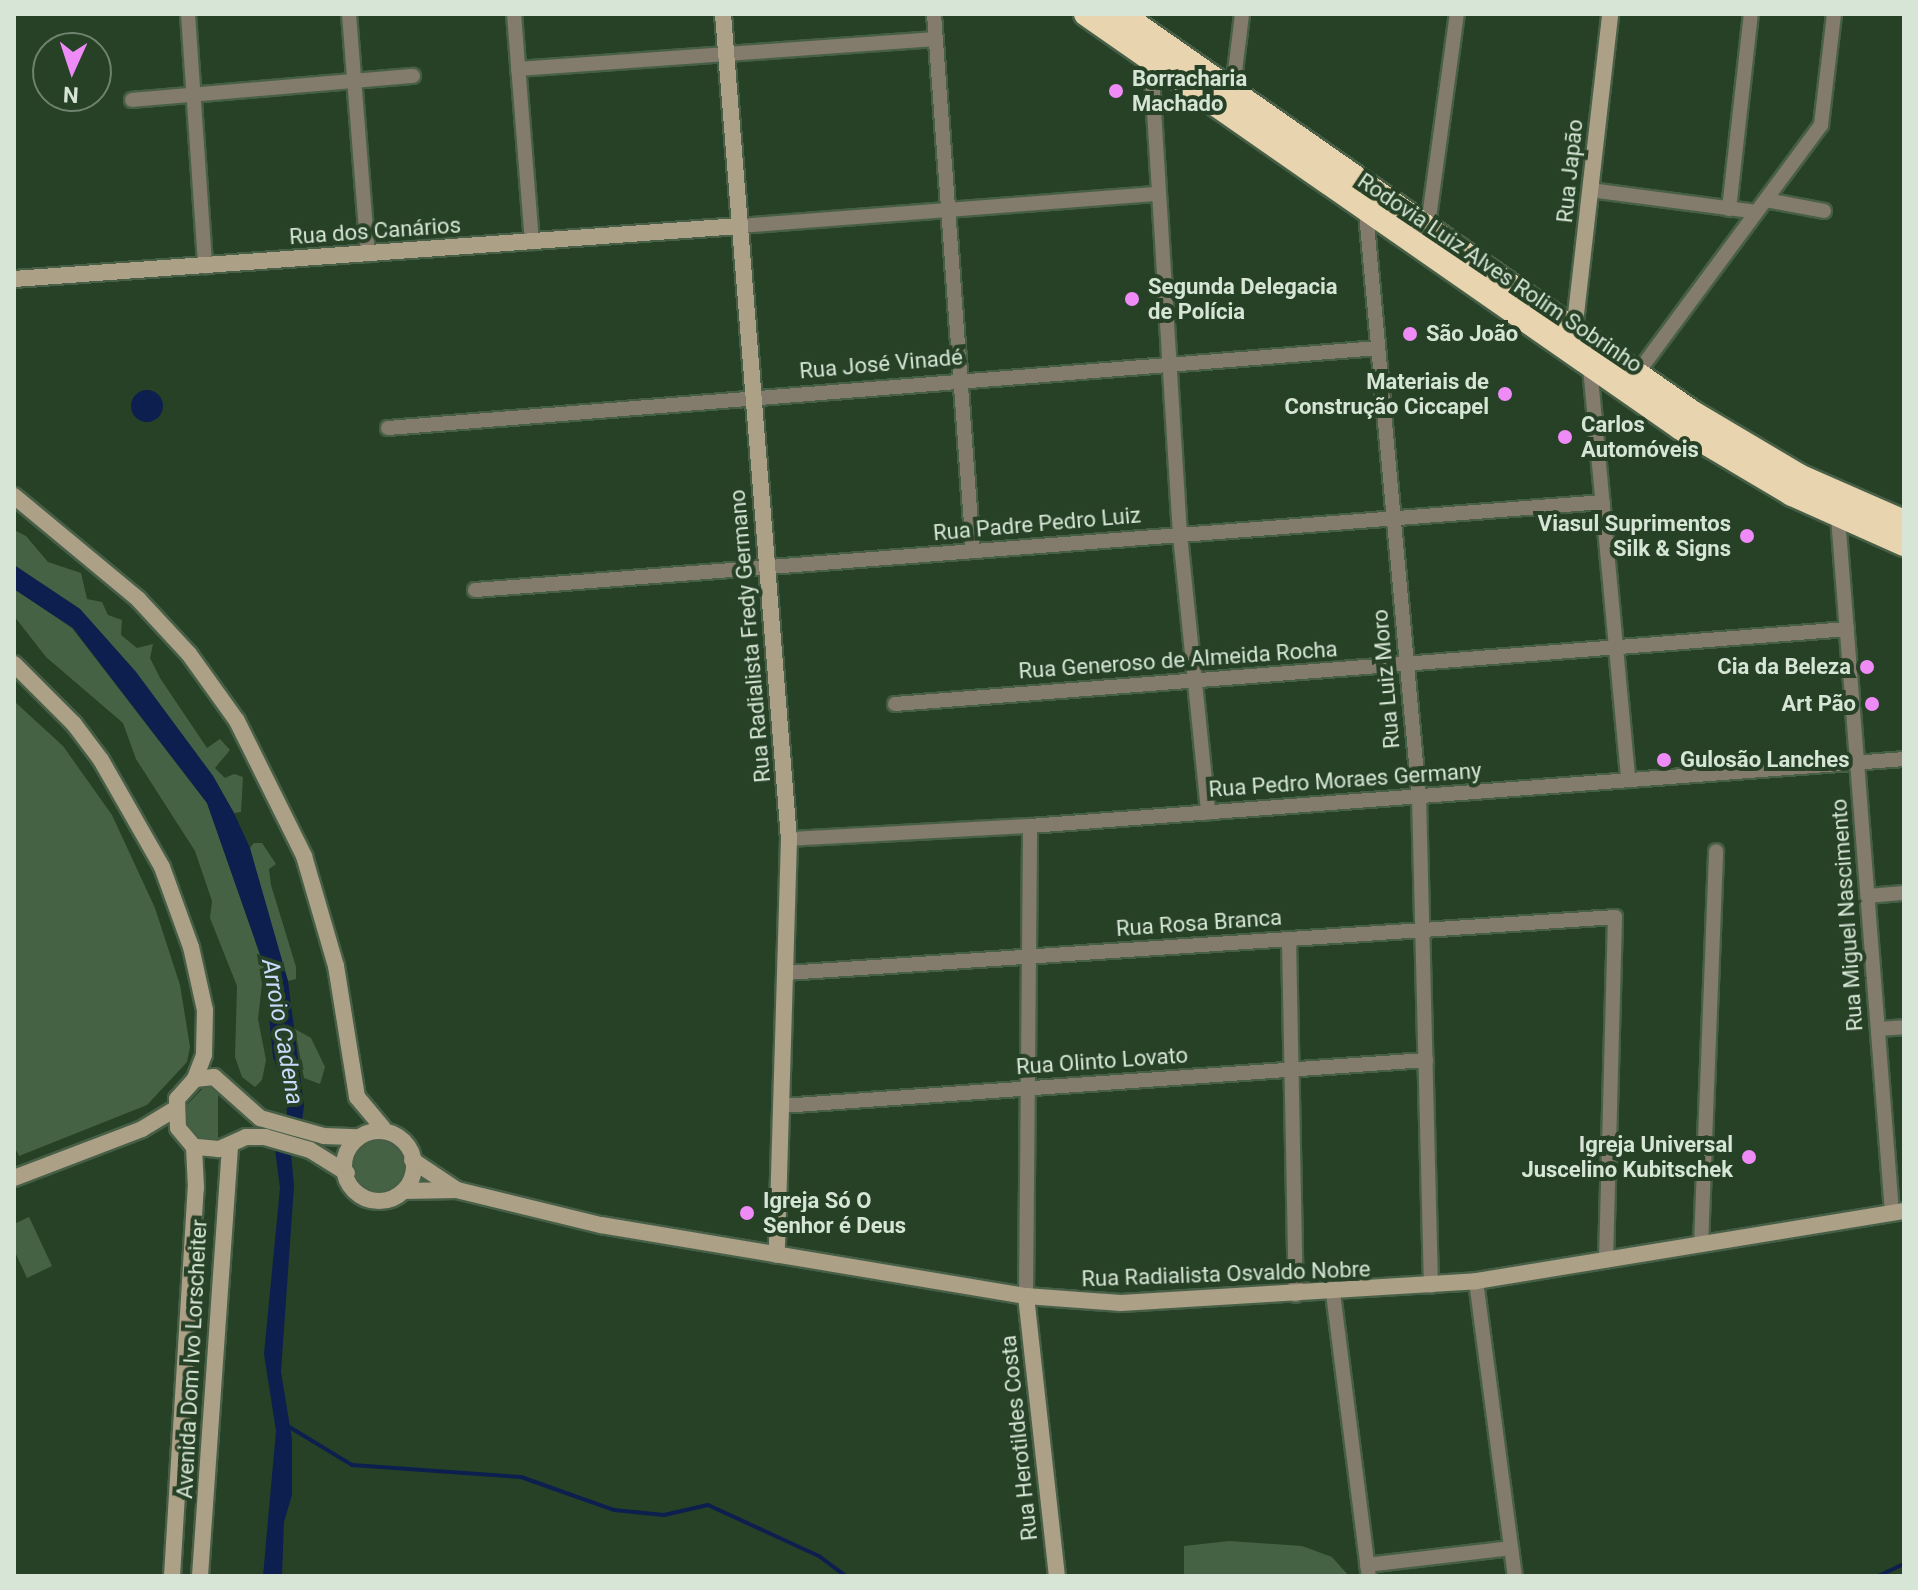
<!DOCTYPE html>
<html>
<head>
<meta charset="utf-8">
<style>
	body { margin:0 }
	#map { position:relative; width:1918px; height:1590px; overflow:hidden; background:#274127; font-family:Roboto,sans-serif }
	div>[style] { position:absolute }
	.green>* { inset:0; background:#456344 }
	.round { border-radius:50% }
	.water>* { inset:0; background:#0c1f4f }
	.stream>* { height:4px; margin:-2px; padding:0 2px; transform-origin:2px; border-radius:2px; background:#0c1f4f }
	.roads { filter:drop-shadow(2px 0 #465f46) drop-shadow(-2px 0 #465f46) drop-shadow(0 2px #465f46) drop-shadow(0 -2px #465f46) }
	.street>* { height:14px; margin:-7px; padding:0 7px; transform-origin:7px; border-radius:7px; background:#837b6c }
	.secondary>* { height:16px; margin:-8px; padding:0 8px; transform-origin:8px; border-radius:8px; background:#aca087 }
	.secondary>.ring { margin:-8px; padding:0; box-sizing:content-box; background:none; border:16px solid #aca087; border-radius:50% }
	.highway>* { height:24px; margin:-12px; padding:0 12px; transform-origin:12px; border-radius:12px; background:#e8d5af }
	.dots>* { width:22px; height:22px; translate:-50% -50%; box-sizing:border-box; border:4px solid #274127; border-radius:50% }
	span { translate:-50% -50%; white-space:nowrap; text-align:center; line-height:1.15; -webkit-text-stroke:8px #274127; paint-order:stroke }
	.poi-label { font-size:22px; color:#d6e5d5; font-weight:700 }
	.left { translate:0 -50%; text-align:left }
	.right { translate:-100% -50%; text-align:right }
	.street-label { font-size:22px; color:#d6e5d5 }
	.water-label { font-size:24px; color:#cadafb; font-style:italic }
	.frame { position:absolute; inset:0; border:16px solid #d6e5d5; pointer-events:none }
	.north { position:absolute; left:32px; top:32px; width:80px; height:80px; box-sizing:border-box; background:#274127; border:2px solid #6d836d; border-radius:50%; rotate:183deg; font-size:22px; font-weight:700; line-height:32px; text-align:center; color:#d6e5d5 }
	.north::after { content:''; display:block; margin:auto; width:28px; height:36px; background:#ef8bf7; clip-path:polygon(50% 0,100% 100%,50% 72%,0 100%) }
</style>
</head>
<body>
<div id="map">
	<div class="green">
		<i style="clip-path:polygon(14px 530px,26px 536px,48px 562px,81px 573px,87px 599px,102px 602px,108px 615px,122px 620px,121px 635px,137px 648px,153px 644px,150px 658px,160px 678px,207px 748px,220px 739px,230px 750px,215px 768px,225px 778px,234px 774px,243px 777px,241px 812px,234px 813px,213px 776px,136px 672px,80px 609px,14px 565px)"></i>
		<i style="clip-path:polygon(14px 589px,72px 628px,207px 803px,264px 966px,258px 1019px,266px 1060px,262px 1080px,255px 1087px,242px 1077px,235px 1057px,237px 986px,210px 918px,212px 901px,195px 851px,136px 759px,123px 723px,46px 657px,14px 616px)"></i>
		<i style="clip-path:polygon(14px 701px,63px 746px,112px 815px,155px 908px,180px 985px,190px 1047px,187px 1062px,147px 1105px,19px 1156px,14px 1146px)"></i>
		<i style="clip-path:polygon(254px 843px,262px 843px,276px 864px,269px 869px,271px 885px,296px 967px,296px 979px,288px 981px,256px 878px,250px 848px)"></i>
		<i style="clip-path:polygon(295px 1029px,311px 1038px,325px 1067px,320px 1084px,304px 1078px)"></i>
		<i style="clip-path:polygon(204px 1087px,218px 1087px,218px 1141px,203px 1141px,186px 1126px,185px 1107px)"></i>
		<i class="round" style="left:351px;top:1139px;width:56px;height:56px"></i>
		<i style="clip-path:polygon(29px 1217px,52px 1266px,27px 1278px,14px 1250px,14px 1224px)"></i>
		<i style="clip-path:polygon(1229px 1541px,1302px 1546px,1332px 1557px,1349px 1576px,1184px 1576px,1184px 1546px)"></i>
	</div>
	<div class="water">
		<i class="round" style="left:131px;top:390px;width:32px;height:32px"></i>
		<i style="clip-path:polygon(14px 565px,80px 609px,136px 672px,213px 776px,234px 813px,250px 848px,288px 981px,304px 1106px,302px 1121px,287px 1117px,286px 1091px,273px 1057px,264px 966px,207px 803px,73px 628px,14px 589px)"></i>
		<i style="clip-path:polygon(275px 1150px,291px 1153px,294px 1186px,281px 1372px,292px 1439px,292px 1495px,284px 1522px,282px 1576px,263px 1576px,276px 1431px,264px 1354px,280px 1188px)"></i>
	</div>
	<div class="stream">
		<i style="left:286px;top:1425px;width:77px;rotate:31.2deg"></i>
		<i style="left:352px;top:1465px;width:169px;rotate:4.1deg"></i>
		<i style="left:521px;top:1477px;width:99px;rotate:19.5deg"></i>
		<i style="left:614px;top:1510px;width:50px;rotate:5.7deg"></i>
		<i style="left:664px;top:1515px;width:45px;rotate:-12.8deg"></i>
		<i style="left:708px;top:1505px;width:122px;rotate:24.7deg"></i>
		<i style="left:819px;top:1556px;width:34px;rotate:37deg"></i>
		<i style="left:1878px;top:1576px;width:29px;rotate:-25deg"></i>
	</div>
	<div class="roads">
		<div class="street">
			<i style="left:188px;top:14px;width:253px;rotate:86.1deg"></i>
			<i style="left:349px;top:14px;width:241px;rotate:85.5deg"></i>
			<i style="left:514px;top:14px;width:229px;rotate:85.5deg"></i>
			<i style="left:934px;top:14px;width:538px;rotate:85.85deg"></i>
			<i style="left:1151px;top:61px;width:475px;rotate:86.5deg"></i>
			<i style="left:1180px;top:535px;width:279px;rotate:84.2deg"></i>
			<i style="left:518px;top:69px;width:419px;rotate:-4.1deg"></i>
			<i style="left:1232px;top:96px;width:83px;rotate:-83deg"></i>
			<i style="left:132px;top:100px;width:282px;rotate:-4.9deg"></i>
			<i style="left:1590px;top:190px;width:168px;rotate:7.5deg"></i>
			<i style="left:1766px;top:200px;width:59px;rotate:10.7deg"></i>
			<i style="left:1729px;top:209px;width:196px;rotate:-83.6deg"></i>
			<i style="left:1366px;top:213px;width:585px;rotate:84.81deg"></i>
			<i style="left:1419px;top:796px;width:490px;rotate:88.6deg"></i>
			<i style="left:740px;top:226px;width:419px;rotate:-4.4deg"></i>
			<i style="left:1427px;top:232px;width:220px;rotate:-82.2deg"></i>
			<i style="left:1590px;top:367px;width:415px;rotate:84.7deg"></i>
			<i style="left:1636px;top:375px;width:311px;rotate:-53.5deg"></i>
			<i style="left:1821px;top:125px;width:112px;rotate:-83.3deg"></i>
			<i style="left:388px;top:428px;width:993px;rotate:-4.62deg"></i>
			<i style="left:1838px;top:517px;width:698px;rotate:85.56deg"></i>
			<i style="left:475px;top:590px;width:1131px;rotate:-4.46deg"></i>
			<i style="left:895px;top:704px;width:955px;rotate:-4.5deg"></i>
			<i style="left:789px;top:839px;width:241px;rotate:-3.1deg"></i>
			<i style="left:1030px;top:826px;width:877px;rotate:-4.38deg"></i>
			<i style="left:1868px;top:896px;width:36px;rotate:-5deg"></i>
			<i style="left:1289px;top:939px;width:356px;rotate:88.9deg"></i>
			<i style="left:786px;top:973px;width:831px;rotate:-3.86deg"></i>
			<i style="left:1615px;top:917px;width:344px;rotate:91.5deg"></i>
			<i style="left:1878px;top:1029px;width:26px;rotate:-4deg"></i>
			<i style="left:782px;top:1106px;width:646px;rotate:-4.09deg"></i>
			<i style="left:1701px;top:1245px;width:394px;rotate:-87.8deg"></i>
			<i style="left:1476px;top:1281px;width:298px;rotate:82.5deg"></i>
			<i style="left:1333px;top:1293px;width:285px;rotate:82.8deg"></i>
			<i style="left:1026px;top:1296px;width:470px;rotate:-89.5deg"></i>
			<i style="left:1367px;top:1565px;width:145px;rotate:-6.7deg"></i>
		</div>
		<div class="secondary">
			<i style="left:723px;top:14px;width:828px;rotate:85.43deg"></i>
			<i style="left:789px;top:839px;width:416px;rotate:91.7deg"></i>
			<i style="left:14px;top:279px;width:728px;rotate:-4.18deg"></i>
			<i style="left:1574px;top:332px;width:320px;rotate:-83.5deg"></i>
			<i style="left:14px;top:496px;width:161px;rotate:39.7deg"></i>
			<i style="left:138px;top:599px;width:75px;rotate:47.2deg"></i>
			<i style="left:189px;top:654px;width:82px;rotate:54.4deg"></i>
			<i style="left:237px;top:721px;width:151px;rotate:63.6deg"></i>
			<i style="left:304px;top:856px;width:115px;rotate:73.8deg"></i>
			<i style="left:336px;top:966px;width:133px;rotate:80.9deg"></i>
			<i style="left:357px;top:1097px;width:40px;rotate:50deg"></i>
			<i style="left:14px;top:664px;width:85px;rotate:45deg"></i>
			<i style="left:74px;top:724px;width:45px;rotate:53.1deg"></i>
			<i style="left:101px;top:760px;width:123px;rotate:60.3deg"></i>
			<i style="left:162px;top:867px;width:85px;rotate:70.1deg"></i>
			<i style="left:191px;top:947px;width:65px;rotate:77.5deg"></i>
			<i style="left:205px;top:1010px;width:45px;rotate:91.3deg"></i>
			<i style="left:204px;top:1055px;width:26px;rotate:111deg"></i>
			<i class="ring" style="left:344px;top:1131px;width:54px;height:54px"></i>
			<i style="left:412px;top:1160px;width:54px;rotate:33.7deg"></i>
			<i style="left:347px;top:1173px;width:44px;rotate:-148.1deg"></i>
			<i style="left:310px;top:1150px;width:47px;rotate:-163.9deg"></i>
			<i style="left:265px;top:1137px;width:19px;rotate:180deg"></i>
			<i style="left:246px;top:1137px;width:30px;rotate:156deg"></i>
			<i style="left:219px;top:1149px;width:25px;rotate:-175deg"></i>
			<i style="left:194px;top:1147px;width:25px;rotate:-130deg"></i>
			<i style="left:178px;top:1128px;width:29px;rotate:-92deg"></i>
			<i style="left:177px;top:1099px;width:27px;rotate:-48deg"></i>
			<i style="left:195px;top:1079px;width:19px;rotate:-6deg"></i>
			<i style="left:214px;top:1077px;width:62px;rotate:41.7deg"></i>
			<i style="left:260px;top:1118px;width:66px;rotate:15.7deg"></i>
			<i style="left:324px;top:1136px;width:33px;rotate:2deg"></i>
			<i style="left:14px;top:1178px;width:137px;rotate:-20.9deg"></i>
			<i style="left:142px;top:1129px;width:39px;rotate:-31deg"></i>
			<i style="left:404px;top:1191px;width:53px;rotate:-1.1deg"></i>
			<i style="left:457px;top:1190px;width:148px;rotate:13.7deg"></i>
			<i style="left:601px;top:1225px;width:431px;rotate:9.5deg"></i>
			<i style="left:1026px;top:1296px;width:95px;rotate:4.2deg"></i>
			<i style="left:1121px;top:1303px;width:356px;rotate:-3.5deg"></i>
			<i style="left:1476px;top:1281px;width:434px;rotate:-9.3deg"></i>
			<i style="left:1026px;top:1296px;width:282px;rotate:83.7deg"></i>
			<i style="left:172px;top:1576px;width:389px;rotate:-86.5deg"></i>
			<i style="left:196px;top:1188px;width:41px;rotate:-92.8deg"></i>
			<i style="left:200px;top:1576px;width:432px;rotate:-86deg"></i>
		</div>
		<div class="highway">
			<i style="left:1086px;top:14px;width:725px;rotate:34.83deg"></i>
			<i style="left:1681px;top:428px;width:129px;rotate:30.7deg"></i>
			<i style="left:1792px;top:494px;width:123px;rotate:24.1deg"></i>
			<i style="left:1121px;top:14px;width:697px;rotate:34.9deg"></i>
			<i style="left:1693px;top:413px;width:123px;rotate:30.7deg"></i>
			<i style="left:1799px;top:476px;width:115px;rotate:23.7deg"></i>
		</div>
	</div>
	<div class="dots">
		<i style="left:1116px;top:91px;background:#ef8bf7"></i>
		<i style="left:1132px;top:299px;background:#ef8bf7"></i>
		<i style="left:1410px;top:334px;background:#ef8bf7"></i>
		<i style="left:1505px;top:394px;background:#ef8bf7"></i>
		<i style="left:1565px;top:437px;background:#ef8bf7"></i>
		<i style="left:1747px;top:536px;background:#ef8bf7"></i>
		<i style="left:1867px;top:667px;background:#ef8bf7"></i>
		<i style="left:1872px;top:704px;background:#ef8bf7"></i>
		<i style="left:1664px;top:760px;background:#ef8bf7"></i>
		<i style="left:1749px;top:1157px;background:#ef8bf7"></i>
		<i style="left:747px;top:1213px;background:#ef8bf7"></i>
	</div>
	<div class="poi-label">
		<span class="left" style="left:1132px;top:91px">Borracharia<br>Machado</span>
		<span class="left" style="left:1148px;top:299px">Segunda Delegacia<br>de Polícia</span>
		<span class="left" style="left:1426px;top:334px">São João</span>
		<span class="right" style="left:1489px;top:394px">Materiais de<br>Construção Ciccapel</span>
		<span class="left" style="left:1581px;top:437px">Carlos<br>Automóveis</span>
		<span class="right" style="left:1731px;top:536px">Viasul Suprimentos<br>Silk &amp; Signs</span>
		<span class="right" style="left:1851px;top:667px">Cia da Beleza</span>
		<span class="right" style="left:1856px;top:704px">Art Pão</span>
		<span class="left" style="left:1680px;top:760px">Gulosão Lanches</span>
		<span class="right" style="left:1733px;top:1157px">Igreja Universal<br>Juscelino Kubitschek</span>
		<span class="left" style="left:763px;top:1213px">Igreja Só O<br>Senhor é Deus</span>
	</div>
	<div class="street-label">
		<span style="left:1570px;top:171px;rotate:-84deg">Rua Japão</span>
		<span style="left:375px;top:231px;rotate:-4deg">Rua dos Canários</span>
		<span style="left:1500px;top:273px;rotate:34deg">Rodovia Luiz Alves Rolim Sobrinho</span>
		<span style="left:881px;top:364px;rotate:-5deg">Rua José Vinadé</span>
		<span style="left:1037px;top:524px;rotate:-5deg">Rua Padre Pedro Luiz</span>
		<span style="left:750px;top:636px;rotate:-95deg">Rua Radialista Fredy Germano</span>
		<span style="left:1178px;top:660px;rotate:-4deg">Rua Generoso de Almeida Rocha</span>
		<span style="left:1386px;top:679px;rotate:-95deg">Rua Luiz Moro</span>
		<span style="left:1345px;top:780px;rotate:-4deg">Rua Pedro Moraes Germany</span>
		<span style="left:1847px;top:915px;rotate:-94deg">Rua Miguel Nascimento</span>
		<span style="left:1199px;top:923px;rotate:-4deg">Rua Rosa Branca</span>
		<span style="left:1102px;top:1061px;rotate:-4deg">Rua Olinto Lovato</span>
		<span style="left:1226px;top:1274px;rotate:-2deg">Rua Radialista Osvaldo Nobre</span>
		<span style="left:192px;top:1359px;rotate:-87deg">Avenida Dom Ivo Lorscheiter</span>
		<span style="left:1019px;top:1438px;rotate:-96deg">Rua Herotildes Costa</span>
	</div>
	<div class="water-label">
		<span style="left:282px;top:1032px;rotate:80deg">Arroio Cadena</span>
	</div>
	<div class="frame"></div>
	<div class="north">N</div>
</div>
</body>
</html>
